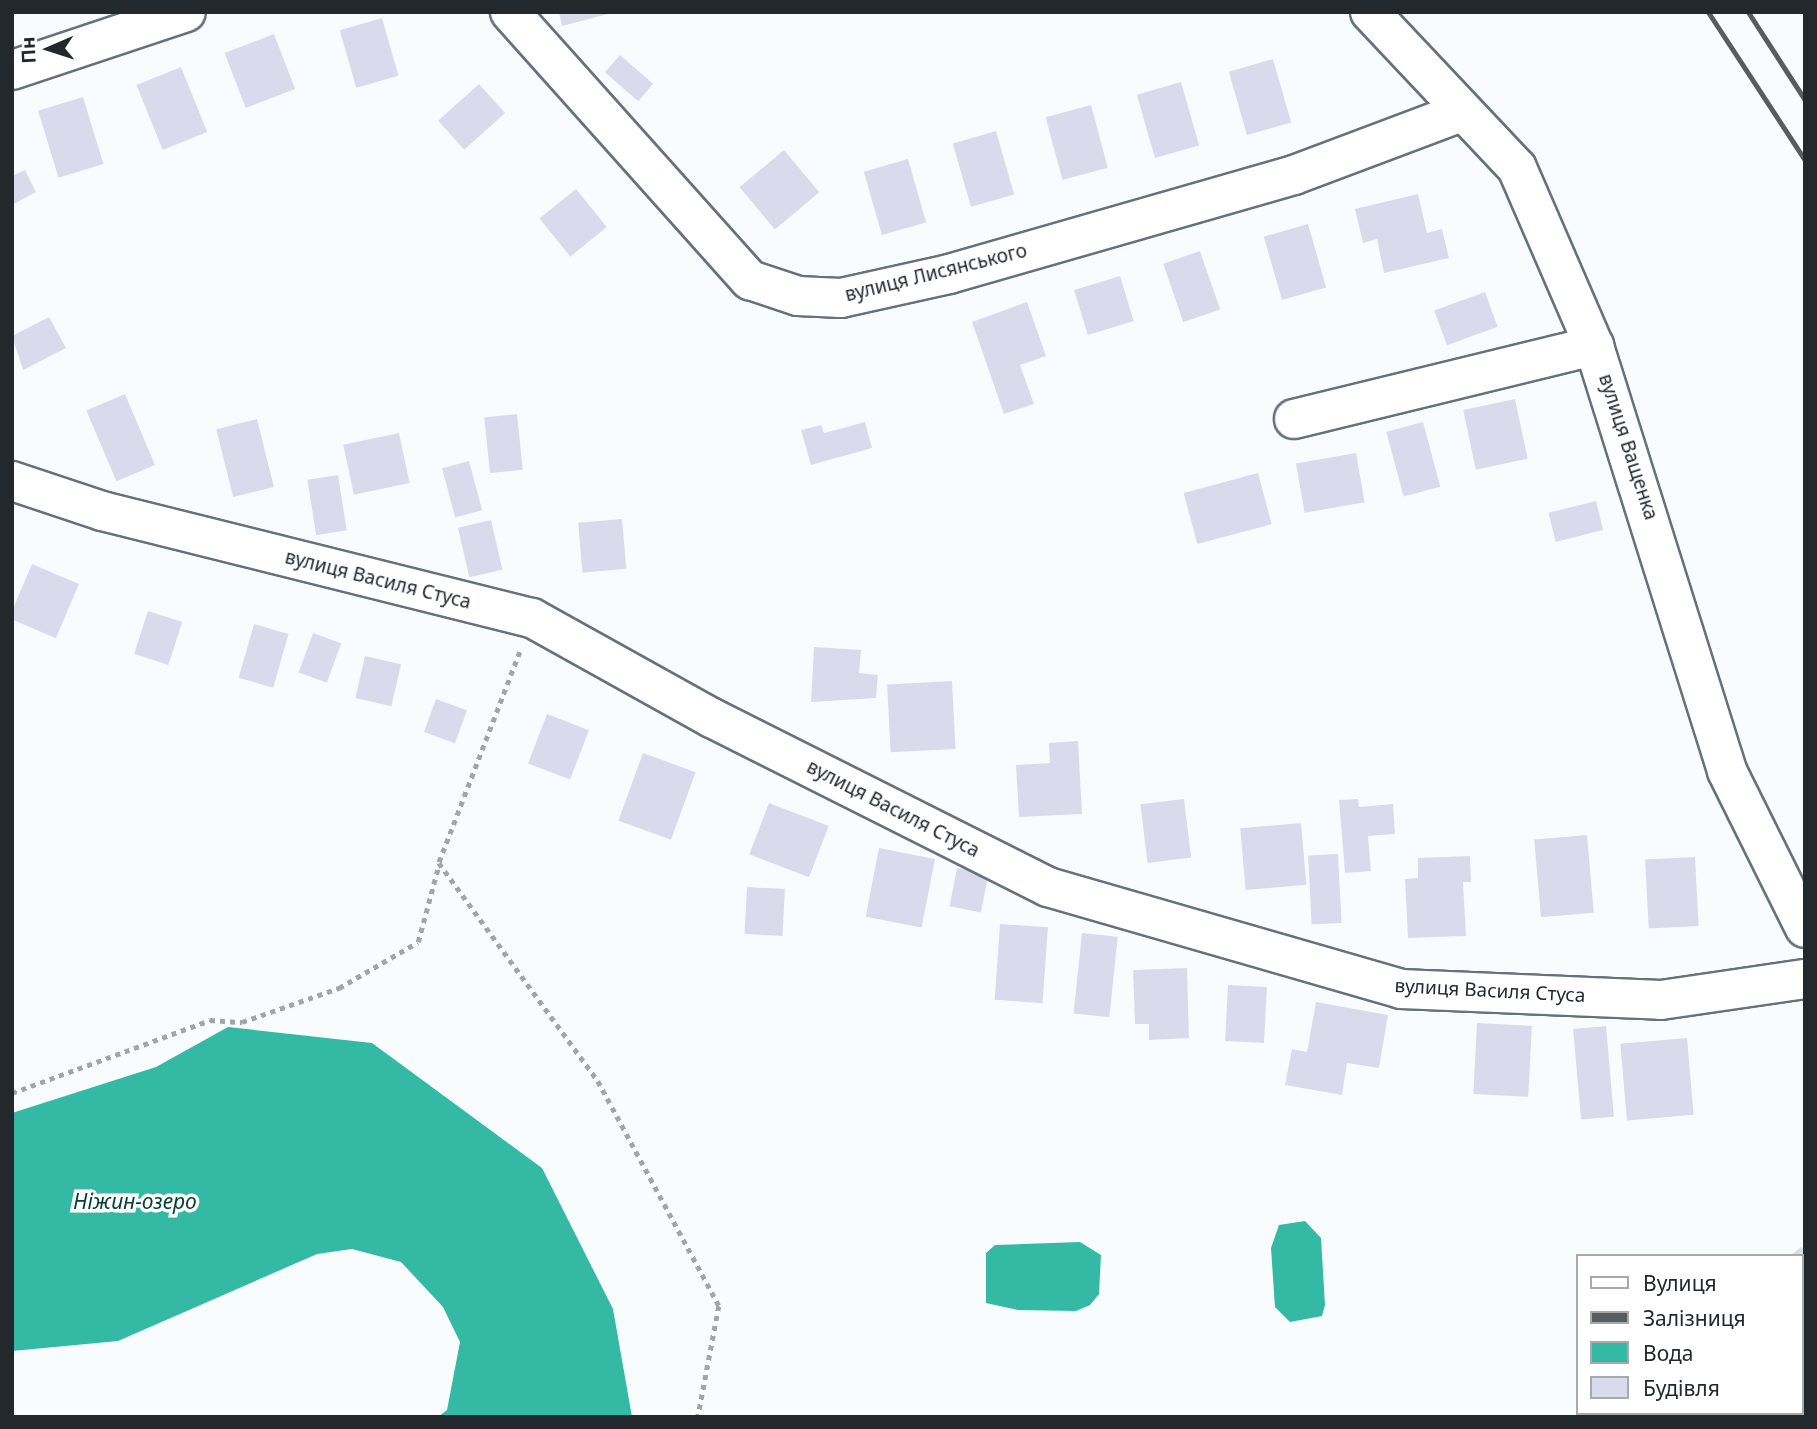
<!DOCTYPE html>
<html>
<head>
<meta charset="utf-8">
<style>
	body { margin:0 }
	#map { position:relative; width:1817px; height:1429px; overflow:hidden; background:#f9fcff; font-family:"Noto Sans",sans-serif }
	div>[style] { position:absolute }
	.water>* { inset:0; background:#34baa4 }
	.building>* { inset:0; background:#d9dbed; transform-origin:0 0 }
	.path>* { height:4.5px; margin-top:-2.25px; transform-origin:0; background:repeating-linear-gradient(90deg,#a1a5a9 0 5px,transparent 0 10px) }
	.roads { filter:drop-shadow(2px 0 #65717d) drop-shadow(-2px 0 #65717d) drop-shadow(0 2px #65717d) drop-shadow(0 -2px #65717d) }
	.minor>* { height:38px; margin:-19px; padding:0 19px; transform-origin:19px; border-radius:19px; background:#fff }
	.rail>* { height:5px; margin:-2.5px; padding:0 2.5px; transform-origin:2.5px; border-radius:2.5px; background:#575c60 }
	span { translate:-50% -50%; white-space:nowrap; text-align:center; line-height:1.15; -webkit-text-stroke:7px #fff; paint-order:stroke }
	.street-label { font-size:19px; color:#23282d }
	.water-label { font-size:21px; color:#034037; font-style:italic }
	.frame { position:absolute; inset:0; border:14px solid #23282d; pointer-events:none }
	.legend { position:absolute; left:1576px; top:1254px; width:228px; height:161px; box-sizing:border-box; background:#fff; border:2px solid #a7a9ab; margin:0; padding:9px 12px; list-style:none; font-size:21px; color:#23282d }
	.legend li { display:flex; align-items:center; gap:14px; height:35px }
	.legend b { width:35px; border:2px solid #a7a9ab }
	.north { position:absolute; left:14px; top:14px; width:70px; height:70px; -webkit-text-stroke:5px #fff; paint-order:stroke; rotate:267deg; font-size:19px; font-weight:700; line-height:28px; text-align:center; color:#23282d }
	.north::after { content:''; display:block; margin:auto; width:24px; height:32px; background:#23282d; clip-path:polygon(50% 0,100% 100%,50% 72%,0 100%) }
</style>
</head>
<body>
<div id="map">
	<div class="water">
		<i style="clip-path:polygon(228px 1027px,372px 1043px,542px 1168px,613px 1309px,632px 1417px,438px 1417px,447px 1410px,460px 1342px,443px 1307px,401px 1262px,352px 1249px,317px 1254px,118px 1341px,12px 1351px,12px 1113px,156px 1067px)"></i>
		<i style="clip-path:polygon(1305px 1221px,1321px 1238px,1325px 1305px,1322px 1316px,1290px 1322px,1275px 1307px,1271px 1248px,1279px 1225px)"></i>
		<i style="clip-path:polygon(1080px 1242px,1101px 1255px,1099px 1294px,1090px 1305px,1076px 1311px,1018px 1310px,986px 1303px,986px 1253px,995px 1245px)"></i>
	</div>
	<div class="building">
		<i style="clip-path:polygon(559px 12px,612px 12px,612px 13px,562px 26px)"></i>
		<i style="left:382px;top:18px;width:60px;height:44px;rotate:74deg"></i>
		<i style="left:274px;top:34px;width:59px;height:53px;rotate:69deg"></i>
		<i style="left:620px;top:55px;width:44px;height:23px;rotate:41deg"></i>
		<i style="left:1273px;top:59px;width:66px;height:46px;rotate:74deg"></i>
		<i style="left:181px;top:67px;width:70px;height:48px;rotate:68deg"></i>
		<i style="left:1181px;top:82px;width:66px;height:46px;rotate:74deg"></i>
		<i style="left:479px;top:84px;width:39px;height:55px;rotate:48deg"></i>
		<i style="left:83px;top:97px;width:70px;height:47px;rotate:73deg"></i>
		<i style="left:1091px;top:105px;width:65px;height:47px;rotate:75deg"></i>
		<i style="left:996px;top:131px;width:66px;height:45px;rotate:74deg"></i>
		<i style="left:784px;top:150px;width:55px;height:58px;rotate:50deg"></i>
		<i style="left:908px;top:159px;width:66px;height:46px;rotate:74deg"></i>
		<i style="clip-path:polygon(25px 170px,36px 192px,12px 205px,12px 176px)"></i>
		<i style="left:576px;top:189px;width:49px;height:47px;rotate:51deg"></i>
		<i style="clip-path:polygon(1418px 194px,1427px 233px,1442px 229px,1449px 258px,1384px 273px,1377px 239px,1363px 243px,1355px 209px)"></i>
		<i style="left:1308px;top:224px;width:66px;height:46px;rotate:74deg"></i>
		<i style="left:1200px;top:251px;width:62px;height:39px;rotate:71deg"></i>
		<i style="left:1120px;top:276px;width:47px;height:48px;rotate:73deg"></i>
		<i style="left:1485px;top:292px;width:37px;height:54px;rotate:70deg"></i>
		<i style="clip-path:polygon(1027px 302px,1046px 356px,1020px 365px,1034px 404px,1004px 414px,972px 322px)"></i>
		<i style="clip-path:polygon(49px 317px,66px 348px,23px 370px,12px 336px)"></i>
		<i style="left:125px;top:394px;width:77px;height:42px;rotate:67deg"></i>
		<i style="left:1515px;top:399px;width:61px;height:53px;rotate:78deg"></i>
		<i style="left:517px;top:414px;width:56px;height:33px;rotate:84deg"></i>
		<i style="left:257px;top:419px;width:70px;height:42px;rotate:76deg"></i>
		<i style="clip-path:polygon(865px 422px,872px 448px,811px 465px,801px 430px,821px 425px,824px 433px)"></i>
		<i style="left:1423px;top:422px;width:67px;height:38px;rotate:75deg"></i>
		<i style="left:399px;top:433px;width:51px;height:57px;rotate:78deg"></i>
		<i style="left:1356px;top:453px;width:50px;height:61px;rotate:80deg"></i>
		<i style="left:469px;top:461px;width:51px;height:28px;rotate:75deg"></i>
		<i style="left:1258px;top:473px;width:53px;height:77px;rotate:75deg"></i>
		<i style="left:338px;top:475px;width:56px;height:31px;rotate:81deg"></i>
		<i style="left:1596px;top:501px;width:30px;height:49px;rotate:76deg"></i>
		<i style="left:622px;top:519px;width:50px;height:44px;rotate:85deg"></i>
		<i style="left:491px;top:520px;width:51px;height:34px;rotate:77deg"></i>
		<i style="left:32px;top:564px;width:51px;height:59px;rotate:23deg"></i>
		<i style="left:148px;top:611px;width:36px;height:45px;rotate:18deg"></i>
		<i style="left:254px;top:624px;width:36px;height:56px;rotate:16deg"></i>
		<i style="left:313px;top:633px;width:30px;height:42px;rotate:20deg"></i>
		<i style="clip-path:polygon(814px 647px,861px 650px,859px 673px,878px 675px,876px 698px,811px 702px)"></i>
		<i style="left:365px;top:656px;width:37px;height:43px;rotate:13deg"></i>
		<i style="left:952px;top:681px;width:68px;height:65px;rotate:87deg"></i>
		<i style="left:436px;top:699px;width:33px;height:35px;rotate:20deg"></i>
		<i style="left:547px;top:714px;width:45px;height:53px;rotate:21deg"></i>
		<i style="clip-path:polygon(1078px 741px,1082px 814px,1019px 817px,1016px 765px,1050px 763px,1049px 743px)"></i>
		<i style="left:643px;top:753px;width:56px;height:72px;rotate:20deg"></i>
		<i style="left:1184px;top:799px;width:59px;height:44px;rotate:83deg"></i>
		<i style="clip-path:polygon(1358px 799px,1359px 807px,1393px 804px,1395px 834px,1368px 836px,1371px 871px,1345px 873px,1339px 800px)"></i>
		<i style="left:769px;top:803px;width:64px;height:55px;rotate:21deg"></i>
		<i style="left:1301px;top:823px;width:62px;height:61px;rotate:85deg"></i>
		<i style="left:1587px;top:835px;width:78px;height:53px;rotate:85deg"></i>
		<i style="left:879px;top:848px;width:57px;height:70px;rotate:11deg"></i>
		<i style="left:1338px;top:854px;width:69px;height:30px;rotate:87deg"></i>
		<i style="clip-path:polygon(1470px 856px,1471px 882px,1463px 882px,1466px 936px,1408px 938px,1405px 879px,1418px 878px,1418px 858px)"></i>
		<i style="left:1695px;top:857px;width:69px;height:50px;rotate:87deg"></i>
		<i style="left:957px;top:868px;width:32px;height:39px;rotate:11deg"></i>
		<i style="left:747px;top:887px;width:38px;height:47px;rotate:3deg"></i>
		<i style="left:1000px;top:924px;width:48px;height:76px;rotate:4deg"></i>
		<i style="left:1082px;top:933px;width:36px;height:81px;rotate:6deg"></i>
		<i style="clip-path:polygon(1187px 968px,1189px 1038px,1149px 1040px,1149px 1024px,1135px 1024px,1133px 970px)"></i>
		<i style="left:1228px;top:985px;width:39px;height:56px;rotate:3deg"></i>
		<i style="clip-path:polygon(1316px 1002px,1388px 1015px,1379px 1068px,1347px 1063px,1342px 1095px,1285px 1085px,1292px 1049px,1307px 1052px)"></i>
		<i style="left:1477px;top:1023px;width:55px;height:71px;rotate:3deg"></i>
		<i style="left:1606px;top:1026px;width:91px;height:33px;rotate:85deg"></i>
		<i style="left:1687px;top:1038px;width:77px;height:67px;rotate:85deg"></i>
		<i style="clip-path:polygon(1801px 1247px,1805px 1251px,1805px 1301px,1801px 1256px,1790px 1256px)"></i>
		<i style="left:1615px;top:1413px;width:62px;height:7px"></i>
	</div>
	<div class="path">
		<i style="left:520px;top:652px;width:226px;rotate:111deg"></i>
		<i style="left:439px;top:863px;width:270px;rotate:53.9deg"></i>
		<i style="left:598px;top:1081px;width:255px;rotate:61.7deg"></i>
		<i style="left:719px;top:1306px;width:113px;rotate:100.7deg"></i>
		<i style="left:12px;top:1093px;width:211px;rotate:-20.2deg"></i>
		<i style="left:210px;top:1020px;width:32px;rotate:4deg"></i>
		<i style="left:242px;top:1022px;width:103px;rotate:-19.3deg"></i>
		<i style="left:339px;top:988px;width:91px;rotate:-30.2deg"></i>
		<i style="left:418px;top:942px;width:81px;rotate:-74.9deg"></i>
	</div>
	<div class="roads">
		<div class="minor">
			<i style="left:510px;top:12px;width:360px;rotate:48.2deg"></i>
			<i style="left:750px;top:280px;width:51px;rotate:18.4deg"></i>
			<i style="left:798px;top:296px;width:43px;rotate:2.7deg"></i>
			<i style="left:841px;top:298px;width:111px;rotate:-12.5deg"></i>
			<i style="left:949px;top:274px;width:359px;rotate:-16deg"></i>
			<i style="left:1294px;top:175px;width:179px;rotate:-20.6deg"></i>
			<i style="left:1370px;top:12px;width:214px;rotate:46.7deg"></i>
			<i style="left:1517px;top:168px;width:194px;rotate:66.6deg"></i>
			<i style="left:1594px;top:346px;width:445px;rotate:72.6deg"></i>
			<i style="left:1727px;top:771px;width:175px;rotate:63.6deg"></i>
			<i style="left:12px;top:70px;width:183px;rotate:-18.4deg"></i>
			<i style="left:1294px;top:419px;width:309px;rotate:-13.7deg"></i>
			<i style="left:12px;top:481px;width:95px;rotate:18.4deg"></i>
			<i style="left:102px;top:511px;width:443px;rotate:14deg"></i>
			<i style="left:532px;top:618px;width:206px;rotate:29.1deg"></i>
			<i style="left:712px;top:718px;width:376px;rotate:26.7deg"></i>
			<i style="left:1048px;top:887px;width:367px;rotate:16.1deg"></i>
			<i style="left:1401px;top:989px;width:260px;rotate:2.4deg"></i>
			<i style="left:1661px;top:1000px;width:146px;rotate:-8.3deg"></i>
			<i style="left:1781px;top:1417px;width:6px;rotate:-45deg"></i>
		</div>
	</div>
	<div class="rail">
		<i style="left:1708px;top:12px;width:177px;rotate:56.8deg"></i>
		<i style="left:1748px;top:12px;width:105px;rotate:57.1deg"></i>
	</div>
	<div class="street-label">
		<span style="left:936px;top:273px;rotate:-14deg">вулиця Лисянського</span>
		<span style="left:1628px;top:447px;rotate:72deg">вулиця Ващенка</span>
		<span style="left:378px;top:580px;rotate:14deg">вулиця Василя Стуса</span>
		<span style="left:893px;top:809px;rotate:27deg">вулиця Василя Стуса</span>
		<span style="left:1490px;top:991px;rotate:3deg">вулиця Василя Стуса</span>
	</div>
	<div class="water-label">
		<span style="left:135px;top:1201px">Ніжин-озеро</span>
	</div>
	<div class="frame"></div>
	<ul class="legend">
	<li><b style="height:9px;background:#fff"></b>Вулиця</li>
	<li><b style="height:9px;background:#575c60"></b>Залізниця</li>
	<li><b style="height:19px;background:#34baa4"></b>Вода</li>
	<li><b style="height:19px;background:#d9dbed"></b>Будівля</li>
	</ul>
	<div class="north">Пн</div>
</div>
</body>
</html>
